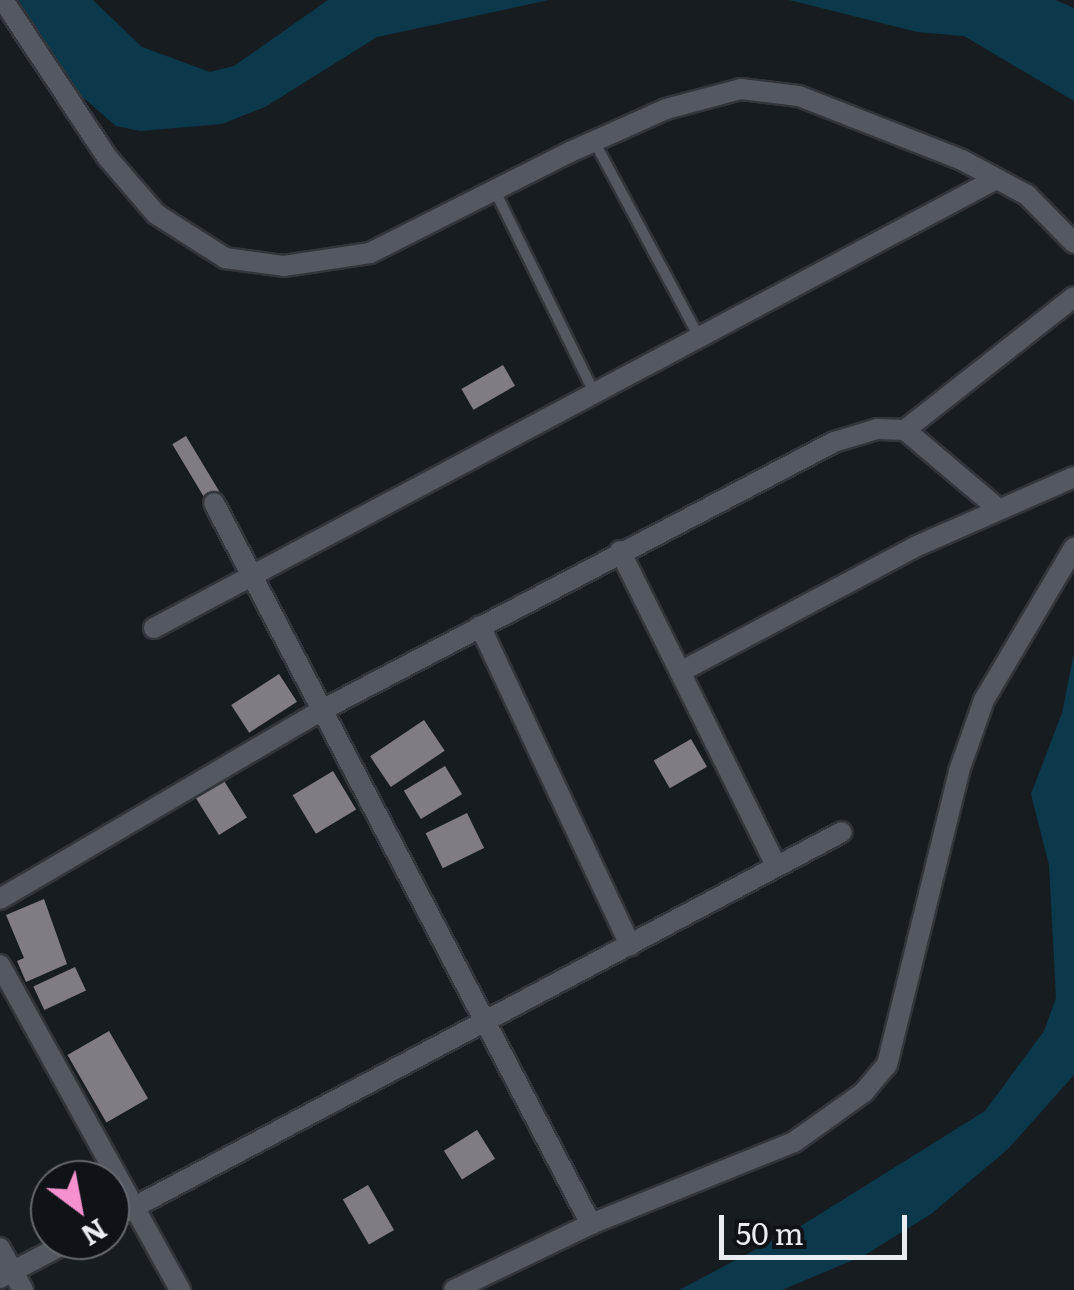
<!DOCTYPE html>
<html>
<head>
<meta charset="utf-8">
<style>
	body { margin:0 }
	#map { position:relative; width:1074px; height:1290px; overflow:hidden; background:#171c21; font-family:Literata,serif }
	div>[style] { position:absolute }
	.water>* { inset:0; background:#0b394b }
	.building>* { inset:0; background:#817c83; transform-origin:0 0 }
	.roads { filter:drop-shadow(2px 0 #323539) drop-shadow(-2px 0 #323539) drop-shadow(0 2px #323539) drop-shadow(0 -2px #323539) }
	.lane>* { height:10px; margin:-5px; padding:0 5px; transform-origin:5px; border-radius:5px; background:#53595f }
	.street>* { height:20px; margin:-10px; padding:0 10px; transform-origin:10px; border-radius:10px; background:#53595f }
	span { translate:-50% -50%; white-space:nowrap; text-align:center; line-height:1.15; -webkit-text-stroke:8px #0f1318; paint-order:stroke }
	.north { position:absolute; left:30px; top:1160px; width:100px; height:100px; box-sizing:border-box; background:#0f1318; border:2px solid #666a6e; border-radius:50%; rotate:148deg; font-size:28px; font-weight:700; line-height:40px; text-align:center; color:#e9ecf0 }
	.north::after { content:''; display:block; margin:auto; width:35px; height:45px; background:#f690cf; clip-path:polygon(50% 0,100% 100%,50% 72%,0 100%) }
	.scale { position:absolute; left:719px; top:1215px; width:188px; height:45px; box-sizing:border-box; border:5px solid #e9ecf0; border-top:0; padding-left:12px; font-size:30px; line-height:35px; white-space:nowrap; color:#e9ecf0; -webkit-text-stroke:8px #0f1318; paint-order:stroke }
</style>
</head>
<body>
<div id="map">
	<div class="water">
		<i style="clip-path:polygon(18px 0,93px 0,142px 47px,210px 72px,234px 66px,328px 0,549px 0,377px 37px,265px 107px,222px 124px,140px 131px,116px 126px,72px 88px)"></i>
		<i style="clip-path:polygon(789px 0,1055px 0,1074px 8px,1074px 101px,964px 36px,917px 32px)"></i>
		<i style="clip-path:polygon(1074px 653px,1074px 1075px,1008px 1149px,931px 1214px,865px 1255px,782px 1290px,679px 1290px,804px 1224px,985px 1111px,1044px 1031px,1056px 998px,1049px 865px,1031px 794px,1062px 713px)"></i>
	</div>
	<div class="building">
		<i style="left:503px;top:365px;width:24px;height:48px;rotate:60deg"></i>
		<i style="left:186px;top:436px;width:65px;height:16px;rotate:59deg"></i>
		<i style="left:279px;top:674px;width:33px;height:57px;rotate:57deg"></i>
		<i style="left:424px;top:720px;width:37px;height:65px;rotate:56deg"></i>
		<i style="left:691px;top:739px;width:32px;height:43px;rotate:60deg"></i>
		<i style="left:445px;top:766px;width:33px;height:48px;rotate:59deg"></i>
		<i style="left:333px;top:771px;width:45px;height:47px;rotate:59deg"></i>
		<i style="left:221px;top:776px;width:49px;height:33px;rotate:58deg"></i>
		<i style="left:467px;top:813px;width:39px;height:46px;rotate:64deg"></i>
		<i style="clip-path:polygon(44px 899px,67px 964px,26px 982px,17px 961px,24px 958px,6px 915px)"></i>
		<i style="left:75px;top:967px;width:26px;height:46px;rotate:65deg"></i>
		<i style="left:109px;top:1031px;width:78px;height:48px;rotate:60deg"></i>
		<i style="left:477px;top:1130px;width:34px;height:39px;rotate:58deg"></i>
		<i style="left:368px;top:1185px;width:52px;height:29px;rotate:60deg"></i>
	</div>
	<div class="roads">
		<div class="lane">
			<i style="left:594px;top:141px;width:220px;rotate:61.8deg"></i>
			<i style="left:495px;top:191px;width:222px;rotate:63.8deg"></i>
		</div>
		<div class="street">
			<i style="left:3px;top:0;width:188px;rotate:56.5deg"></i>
			<i style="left:107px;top:157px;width:75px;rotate:49.3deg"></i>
			<i style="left:156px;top:214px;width:82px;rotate:32.5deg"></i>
			<i style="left:225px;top:258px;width:60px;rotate:7.7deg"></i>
			<i style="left:284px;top:266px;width:87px;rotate:-8.6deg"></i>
			<i style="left:370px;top:253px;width:224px;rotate:-26.8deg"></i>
			<i style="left:570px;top:152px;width:105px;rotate:-24.1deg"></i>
			<i style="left:666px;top:109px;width:78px;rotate:-14.9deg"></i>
			<i style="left:741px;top:89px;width:58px;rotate:6.9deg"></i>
			<i style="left:799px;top:96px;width:175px;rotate:21.4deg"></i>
			<i style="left:962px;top:160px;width:74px;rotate:28.3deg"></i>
			<i style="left:1027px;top:195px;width:67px;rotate:45.6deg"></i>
			<i style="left:905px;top:430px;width:215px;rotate:-38.2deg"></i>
			<i style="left:214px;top:503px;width:814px;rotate:62.4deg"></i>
			<i style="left:620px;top:551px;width:351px;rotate:63.6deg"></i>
			<i style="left:480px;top:626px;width:353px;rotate:64.8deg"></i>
			<i style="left:154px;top:628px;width:954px;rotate:-28.07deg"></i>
			<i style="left:680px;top:672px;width:268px;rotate:-28deg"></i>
			<i style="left:917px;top:546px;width:171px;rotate:-23.7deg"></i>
			<i style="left:0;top:899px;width:376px;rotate:-30.4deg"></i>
			<i style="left:324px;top:709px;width:576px;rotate:-27.63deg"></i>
			<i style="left:834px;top:442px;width:45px;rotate:-16.8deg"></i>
			<i style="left:877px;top:429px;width:28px;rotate:2deg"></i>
			<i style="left:905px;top:430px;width:119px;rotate:40.2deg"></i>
			<i style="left:0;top:965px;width:372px;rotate:61deg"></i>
			<i style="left:110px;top:1220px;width:828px;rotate:-27.93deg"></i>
			<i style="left:0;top:1248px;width:48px;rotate:61.3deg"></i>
			<i style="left:0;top:1278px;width:81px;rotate:-27.8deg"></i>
			<i style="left:454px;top:1290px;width:152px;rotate:-25.7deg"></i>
			<i style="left:591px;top:1224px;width:219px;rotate:-22deg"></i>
			<i style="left:794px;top:1142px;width:86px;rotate:-35.5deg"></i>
			<i style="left:864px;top:1092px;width:35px;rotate:-50deg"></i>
			<i style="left:887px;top:1065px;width:303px;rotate:-76.2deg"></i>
			<i style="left:959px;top:771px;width:75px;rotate:-70.6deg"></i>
			<i style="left:984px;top:700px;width:177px;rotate:-59.4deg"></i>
		</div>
	</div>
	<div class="north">N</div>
	<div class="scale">50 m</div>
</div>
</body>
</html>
